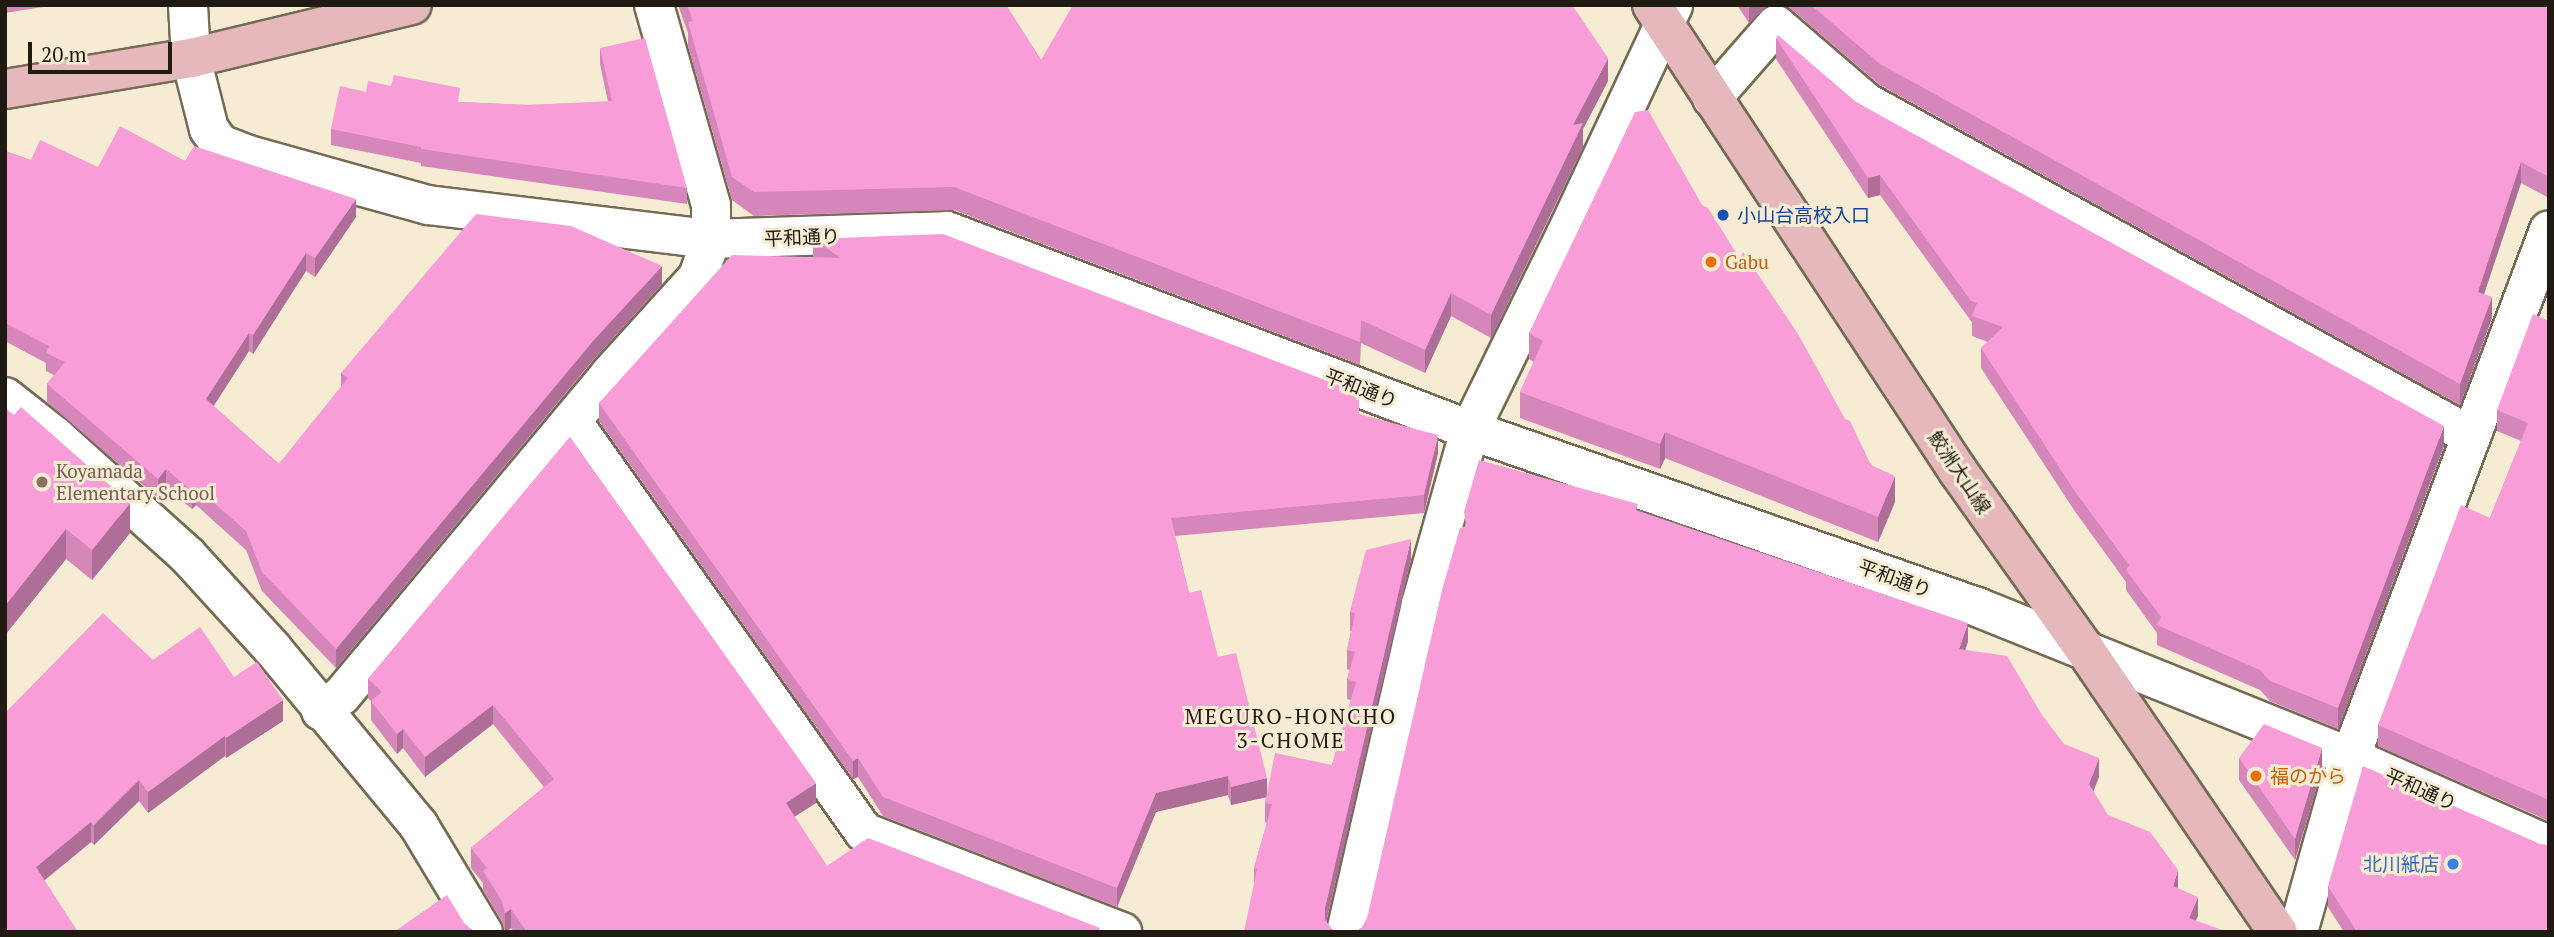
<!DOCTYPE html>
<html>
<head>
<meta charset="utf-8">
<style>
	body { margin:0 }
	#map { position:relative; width:2554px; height:937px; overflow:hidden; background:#f6ebd3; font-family:"PT Serif","Noto Sans JP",serif }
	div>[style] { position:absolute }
	.roads { filter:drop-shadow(2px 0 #746a55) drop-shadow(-2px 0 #746a55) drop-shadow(0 2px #746a55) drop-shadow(0 -2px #746a55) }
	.minor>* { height:38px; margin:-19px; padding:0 19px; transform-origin:19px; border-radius:19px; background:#fff }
	.major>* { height:38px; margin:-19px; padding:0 19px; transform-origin:19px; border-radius:19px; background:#e5b8bc }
	.wall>* { inset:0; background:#d587ba }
	.shaded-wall>* { inset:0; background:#ae6e97 }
	.building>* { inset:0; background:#f89dd8 }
	.dots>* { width:19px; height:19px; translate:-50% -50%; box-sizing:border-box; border:4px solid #f6ebd3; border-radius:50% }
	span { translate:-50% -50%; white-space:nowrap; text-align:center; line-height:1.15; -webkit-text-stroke:6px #f6ebd3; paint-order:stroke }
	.transit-label { font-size:19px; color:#164399 }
	.left { translate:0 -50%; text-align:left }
	.street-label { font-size:19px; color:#1f1a12 }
	.food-label { font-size:19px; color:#c56008 }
	.education-label { font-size:19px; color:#785e54 }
	.shop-label { font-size:19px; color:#366cbe }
	.right { translate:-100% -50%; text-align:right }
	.neighbourhood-label { font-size:21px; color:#1f1a12; letter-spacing:2px }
	.frame { position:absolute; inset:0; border:7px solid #1f1a12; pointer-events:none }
	.scale { position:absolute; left:28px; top:42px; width:144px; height:32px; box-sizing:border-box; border:4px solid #1f1a12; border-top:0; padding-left:9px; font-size:21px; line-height:24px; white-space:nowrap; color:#1f1a12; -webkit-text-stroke:5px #f6ebd3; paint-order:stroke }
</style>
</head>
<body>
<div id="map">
	<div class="roads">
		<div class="minor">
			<i style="left:188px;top:5px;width:53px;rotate:86.8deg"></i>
			<i style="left:191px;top:58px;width:73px;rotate:75.8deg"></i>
			<i style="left:209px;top:129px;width:19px;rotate:54deg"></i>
			<i style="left:220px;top:144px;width:34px;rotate:21deg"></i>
			<i style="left:252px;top:156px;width:183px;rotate:15.6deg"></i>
			<i style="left:428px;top:205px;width:285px;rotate:6.9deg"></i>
			<i style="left:711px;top:239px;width:236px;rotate:-1.9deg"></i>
			<i style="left:947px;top:231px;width:560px;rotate:20.83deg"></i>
			<i style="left:1470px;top:430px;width:537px;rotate:19.24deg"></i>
			<i style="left:1977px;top:607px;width:402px;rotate:21.9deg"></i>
			<i style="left:2350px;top:757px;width:218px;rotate:23.9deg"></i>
			<i style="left:1712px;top:98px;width:97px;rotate:-48.8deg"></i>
			<i style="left:1776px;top:25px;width:120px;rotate:40.6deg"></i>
			<i style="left:1867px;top:103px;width:690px;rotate:28.87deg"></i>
			<i style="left:5px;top:397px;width:65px;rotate:38.1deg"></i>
			<i style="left:56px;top:437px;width:178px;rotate:42deg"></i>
			<i style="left:188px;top:556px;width:125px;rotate:47.6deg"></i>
			<i style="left:272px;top:648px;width:231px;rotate:50.4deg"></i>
			<i style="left:419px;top:826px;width:124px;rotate:58.9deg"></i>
			<i style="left:572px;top:421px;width:504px;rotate:54.61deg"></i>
			<i style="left:864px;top:832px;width:277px;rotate:21.2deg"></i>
			<i style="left:321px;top:711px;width:26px;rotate:-37deg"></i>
			<i style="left:342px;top:695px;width:418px;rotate:-50.1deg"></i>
			<i style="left:610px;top:374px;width:131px;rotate:-47.8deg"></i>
			<i style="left:698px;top:277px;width:40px;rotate:-71.1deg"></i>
			<i style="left:711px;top:239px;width:34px;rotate:-90deg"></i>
			<i style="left:711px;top:205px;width:208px;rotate:-105.9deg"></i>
			<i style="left:1346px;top:932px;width:336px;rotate:-77.1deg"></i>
			<i style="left:1421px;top:604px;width:181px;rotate:-74.3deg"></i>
			<i style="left:1470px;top:430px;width:216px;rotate:-63.9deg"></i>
			<i style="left:1565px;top:236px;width:255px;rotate:-64.9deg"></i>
			<i style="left:2298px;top:932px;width:148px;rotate:-74.3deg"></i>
			<i style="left:2338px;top:790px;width:598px;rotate:-69.35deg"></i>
		</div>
		<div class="major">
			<i style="left:1652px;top:5px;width:557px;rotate:56.71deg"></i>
			<i style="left:1958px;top:471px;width:217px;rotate:54.6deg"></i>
			<i style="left:2084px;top:648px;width:344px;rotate:55.7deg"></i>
			<i style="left:5px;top:89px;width:189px;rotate:-9.5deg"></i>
			<i style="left:191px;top:58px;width:227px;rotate:-13.5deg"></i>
		</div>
	</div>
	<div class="wall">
		<i style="clip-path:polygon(5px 5px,56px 5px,5px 13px)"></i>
		<i style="clip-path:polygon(678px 5px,1006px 5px,1041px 60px,1608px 81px,1583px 129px,1583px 147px,1491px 338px,1451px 316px,1425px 373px,1361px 343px,1360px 365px,954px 210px,754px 216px,732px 200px,688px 46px,688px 33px)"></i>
		<i style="clip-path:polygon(1737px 5px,1768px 5px,1749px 23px)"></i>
		<i style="clip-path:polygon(1783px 5px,2549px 5px,2549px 198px,2521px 183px,2484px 294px,2492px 318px,2460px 405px,1880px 85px,1790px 8px)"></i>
		<i style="clip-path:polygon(1776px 38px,1856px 102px,2444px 446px,2338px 729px,2270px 701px,2260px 690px,2157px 645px,2157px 633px,2126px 590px,2126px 582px,2074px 510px,1981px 368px,1981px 348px,1988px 342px,1972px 336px,1972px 322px,1971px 321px,1880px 195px,1868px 198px,1776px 59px)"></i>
		<i style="clip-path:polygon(600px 48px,687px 188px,687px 204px,421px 166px,421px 163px,331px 145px,331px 129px,366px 92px,460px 102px,528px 105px,608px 102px,600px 64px)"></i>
		<i style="clip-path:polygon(5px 151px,31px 160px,98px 167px,185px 161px,356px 217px,315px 277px,306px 271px,253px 354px,249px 351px,213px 406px,279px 464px,341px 387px,341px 373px,662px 284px,593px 360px,336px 668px,262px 591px,246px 550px,196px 505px,192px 509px,166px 488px,158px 498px,47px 402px,47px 384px,54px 375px,46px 371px,46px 363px,5px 341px)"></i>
		<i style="clip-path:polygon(1702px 205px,1740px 259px,1895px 502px,1878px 542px,1665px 458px,1660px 469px,1520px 418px,1520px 392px,1534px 362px,1529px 359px,1529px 333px)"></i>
		<i style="clip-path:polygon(813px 239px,1359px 414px,1438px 453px,1424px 513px,1175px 536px,1189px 593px,1218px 657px,1267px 794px,1332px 765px,1351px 700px,1347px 699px,1347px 679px,1350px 670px,1347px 669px,1347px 650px,1351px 631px,1350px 631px,1350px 611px,1411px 559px,1326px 921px,1332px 929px,1254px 882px,1254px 868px,1267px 823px,1265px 822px,1265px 803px,1266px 797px,1231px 805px,1228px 795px,1156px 812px,1117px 907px,883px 816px,858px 777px,853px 779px,599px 421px,599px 403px,813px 257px)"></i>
		<i style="clip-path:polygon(2549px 321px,2549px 821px,2378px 746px,2378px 725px,2490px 518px,2521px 441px,2497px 431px,2497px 410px)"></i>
		<i style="clip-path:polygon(5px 408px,130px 533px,92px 580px,66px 559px,5px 635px)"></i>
		<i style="clip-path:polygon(570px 437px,816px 803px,794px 817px,827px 866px,1100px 932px,514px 932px,511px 928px,505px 932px,502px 921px,483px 890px,483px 883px,471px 868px,471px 848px,544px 787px,493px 724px,425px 777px,403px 748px,397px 754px,371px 720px,371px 701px,368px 698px,368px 679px)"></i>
		<i style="clip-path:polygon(153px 660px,234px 677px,283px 721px,226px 758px,225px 756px,148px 813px,139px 801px,94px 845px,91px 842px,45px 880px,5px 932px)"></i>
		<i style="clip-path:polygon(2239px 758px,2322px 769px,2295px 860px,2239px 780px)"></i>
		<i style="clip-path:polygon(2540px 844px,2549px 932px,2344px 932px,2328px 907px,2328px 886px)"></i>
	</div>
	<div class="shaded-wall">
		<i style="clip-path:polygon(1749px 5px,1768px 5px,1749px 23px)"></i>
		<i style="clip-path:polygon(1608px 58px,1608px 81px,1583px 129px,1583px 147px,1491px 338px,1491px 315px,1573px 125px)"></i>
		<i style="clip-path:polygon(2521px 162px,2521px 183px,2478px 312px,2478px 292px)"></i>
		<i style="clip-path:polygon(1880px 175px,1880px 195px,1868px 198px,1868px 178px)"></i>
		<i style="clip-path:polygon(356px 199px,356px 217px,315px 277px,315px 258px)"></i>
		<i style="clip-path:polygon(306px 253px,306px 271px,253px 354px,253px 335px)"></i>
		<i style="clip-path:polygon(662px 266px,662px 284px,593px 360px,336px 668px,336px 649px,593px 341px)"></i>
		<i style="clip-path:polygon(1451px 293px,1451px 316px,1425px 373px,1425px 350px)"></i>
		<i style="clip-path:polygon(2492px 297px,2492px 318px,2460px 405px,2460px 384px)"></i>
		<i style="clip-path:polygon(249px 333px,249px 351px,206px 418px,206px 399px)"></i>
		<i style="clip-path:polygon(2444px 426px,2444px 446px,2338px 729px,2338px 708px)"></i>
		<i style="clip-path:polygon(1665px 432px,1665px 458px,1660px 469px,1660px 444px)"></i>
		<i style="clip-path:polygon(1438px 435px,1438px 453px,1424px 513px,1424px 495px)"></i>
		<i style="clip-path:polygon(166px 469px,166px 488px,158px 498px,158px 479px)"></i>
		<i style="clip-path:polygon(1895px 476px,1895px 502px,1878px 542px,1878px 517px)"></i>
		<i style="clip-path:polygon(196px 487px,196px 505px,192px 509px,192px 491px)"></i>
		<i style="clip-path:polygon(130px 503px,130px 533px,92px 580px,92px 550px)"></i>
		<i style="clip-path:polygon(66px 529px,66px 559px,5px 635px,5px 606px)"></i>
		<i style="clip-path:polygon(1411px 539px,1411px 559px,1325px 927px,1325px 908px)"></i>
		<i style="clip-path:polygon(1968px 623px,1968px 642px,1959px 668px,1959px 649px)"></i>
		<i style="clip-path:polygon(283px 700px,283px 721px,226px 758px,226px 738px)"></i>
		<i style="clip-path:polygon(493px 705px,493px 724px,425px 777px,425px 757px)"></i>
		<i style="clip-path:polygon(403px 729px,403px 748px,397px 754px,397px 734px)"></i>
		<i style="clip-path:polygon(225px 736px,225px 756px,148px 813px,148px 792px)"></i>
		<i style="clip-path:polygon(2322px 748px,2322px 769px,2295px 860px,2295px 839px)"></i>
		<i style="clip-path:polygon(858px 758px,858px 777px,853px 779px,853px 761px)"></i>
		<i style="clip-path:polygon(2099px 758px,2099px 777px,2089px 803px,2089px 784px)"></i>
		<i style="clip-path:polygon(1228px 776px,1228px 795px,1156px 812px,1117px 907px,1117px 888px,1156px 793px)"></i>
		<i style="clip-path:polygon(1267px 778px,1267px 797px,1231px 805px,1231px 787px)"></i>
		<i style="clip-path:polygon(139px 780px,139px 801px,94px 845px,94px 825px)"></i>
		<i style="clip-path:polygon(816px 783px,816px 803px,786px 822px,786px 803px)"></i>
		<i style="clip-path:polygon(91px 822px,91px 842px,36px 887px,36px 867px)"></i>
		<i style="clip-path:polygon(2178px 870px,2178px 890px,2173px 886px)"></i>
		<i style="clip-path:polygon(2198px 897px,2198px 916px,2191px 932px,2189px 918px)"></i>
		<i style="clip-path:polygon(511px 909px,511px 928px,505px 932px,505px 913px)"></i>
	</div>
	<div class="building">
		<i style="clip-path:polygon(687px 5px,1006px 5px,1041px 60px,1073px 5px,1572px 5px,1608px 58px,1573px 125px,1583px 123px,1491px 315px,1451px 293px,1425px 350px,1361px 320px,1360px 342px,954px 187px,754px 192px,732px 177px,688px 22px,693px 21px)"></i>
		<i style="clip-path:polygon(1811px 5px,2549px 5px,2549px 177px,2521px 162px,2478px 292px,2492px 297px,2460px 384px,1880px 64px)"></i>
		<i style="clip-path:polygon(1778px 35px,1856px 102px,2444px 426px,2338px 708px,2270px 681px,2260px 670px,2157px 625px,2161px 617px,2126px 570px,2129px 565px,2074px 490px,1981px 348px,2003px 327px,1972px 316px,1977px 303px,1971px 301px,1880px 175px,1868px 178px,1776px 38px)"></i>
		<i style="clip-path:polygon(645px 38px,687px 188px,421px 149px,421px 147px,331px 129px,340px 86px,366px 92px,368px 81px,391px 86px,394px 75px,460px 88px,458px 102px,528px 105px,612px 101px,600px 48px)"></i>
		<i style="clip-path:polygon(1648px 110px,1702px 205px,1708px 208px,1740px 259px,1743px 252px,1798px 334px,1845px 419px,1850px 421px,1871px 465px,1895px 476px,1878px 517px,1665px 432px,1660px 444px,1520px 392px,1543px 341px,1529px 333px,1635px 112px)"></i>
		<i style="clip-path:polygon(120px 126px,185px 161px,194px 146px,356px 199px,315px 258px,306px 253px,253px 335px,249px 333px,206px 399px,279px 464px,348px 378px,341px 373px,476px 214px,571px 226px,662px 266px,593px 341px,336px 649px,262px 572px,246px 531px,196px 487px,192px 491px,166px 469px,158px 479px,47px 384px,65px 362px,46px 353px,49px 346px,5px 323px,5px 151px,31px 160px,40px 140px,98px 167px)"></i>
		<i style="clip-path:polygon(943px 234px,1359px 393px,1359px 414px,1438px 435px,1424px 495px,1171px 518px,1189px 593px,1201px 590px,1218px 657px,1236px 653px,1267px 778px,1231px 787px,1228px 776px,1156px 793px,1117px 888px,883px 797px,858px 758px,853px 761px,599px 403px,732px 255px,841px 258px,813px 239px)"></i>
		<i style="clip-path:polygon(2533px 314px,2549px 321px,2549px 800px,2378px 725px,2461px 505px,2490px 518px,2528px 423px,2497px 410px)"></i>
		<i style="clip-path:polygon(21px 407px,130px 503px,92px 550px,66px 529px,5px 606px,5px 408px,14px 415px)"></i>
		<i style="clip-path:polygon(570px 437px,816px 783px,786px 803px,827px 866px,868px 838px,1100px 928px,1098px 932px,527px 932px,511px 909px,505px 913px,502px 901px,483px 871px,487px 868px,471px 848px,554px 779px,493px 705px,425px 757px,403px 729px,397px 734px,371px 701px,382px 692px,368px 679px)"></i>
		<i style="clip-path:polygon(1479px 460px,1638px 504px,1636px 510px,1968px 623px,1959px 649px,2007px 656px,2042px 715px,2064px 744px,2099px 758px,2089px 784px,2108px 815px,2150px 832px,2178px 870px,2173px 886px,2198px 897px,2189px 918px,2222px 930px,2222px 932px,1355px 932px,1362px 927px,1367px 918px,1442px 590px,1460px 528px,1466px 526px,1464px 512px)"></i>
		<i style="clip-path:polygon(1411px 539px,1325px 908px,1325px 920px,1332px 929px,1337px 932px,1244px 932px,1257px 869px,1254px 868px,1272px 804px,1265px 803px,1275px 753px,1332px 765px,1356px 682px,1347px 679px,1355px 652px,1347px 650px,1355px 614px,1350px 611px,1366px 550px)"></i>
		<i style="clip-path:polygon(103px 613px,153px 660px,200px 627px,234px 677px,257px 662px,283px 700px,226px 738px,225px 736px,148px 792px,139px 780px,94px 825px,91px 822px,36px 867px,78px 932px,5px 932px,5px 713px)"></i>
		<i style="clip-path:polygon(2264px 724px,2322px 748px,2295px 839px,2239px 758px)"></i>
		<i style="clip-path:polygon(2363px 766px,2540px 844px,2549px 845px,2549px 932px,2357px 932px,2328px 886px)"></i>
		<i style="clip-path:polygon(447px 895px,464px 923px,475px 932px,394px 932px)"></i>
	</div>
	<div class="dots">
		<i style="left:1723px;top:215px;background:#1a4fb4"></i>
		<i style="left:1711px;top:262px;background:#e8710a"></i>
		<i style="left:42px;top:482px;background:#8d6e63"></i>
		<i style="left:2256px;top:776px;background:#e8710a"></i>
		<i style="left:2453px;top:864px;background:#3f7fe0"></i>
	</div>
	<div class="transit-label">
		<span class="left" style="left:1737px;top:215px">小山台高校入口</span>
	</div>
	<div class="street-label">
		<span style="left:802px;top:237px;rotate:-2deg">平和通り</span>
		<span style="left:1361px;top:388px;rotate:21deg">平和通り</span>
		<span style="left:1960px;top:472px;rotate:56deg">鮫洲大山線</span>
		<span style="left:1895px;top:578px;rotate:20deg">平和通り</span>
		<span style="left:2421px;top:789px;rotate:24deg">平和通り</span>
	</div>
	<div class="food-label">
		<span class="left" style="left:1725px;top:262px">Gabu</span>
		<span class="left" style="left:2270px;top:776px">福のから</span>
	</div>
	<div class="education-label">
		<span class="left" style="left:56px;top:482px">Koyamada<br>Elementary School</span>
	</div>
	<div class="shop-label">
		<span class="right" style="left:2439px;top:864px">北川紙店</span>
	</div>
	<div class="neighbourhood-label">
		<span style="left:1291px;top:728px">MEGURO-HONCHO<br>3-CHOME</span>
	</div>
	<div class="frame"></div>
	<div class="scale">20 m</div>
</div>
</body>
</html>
